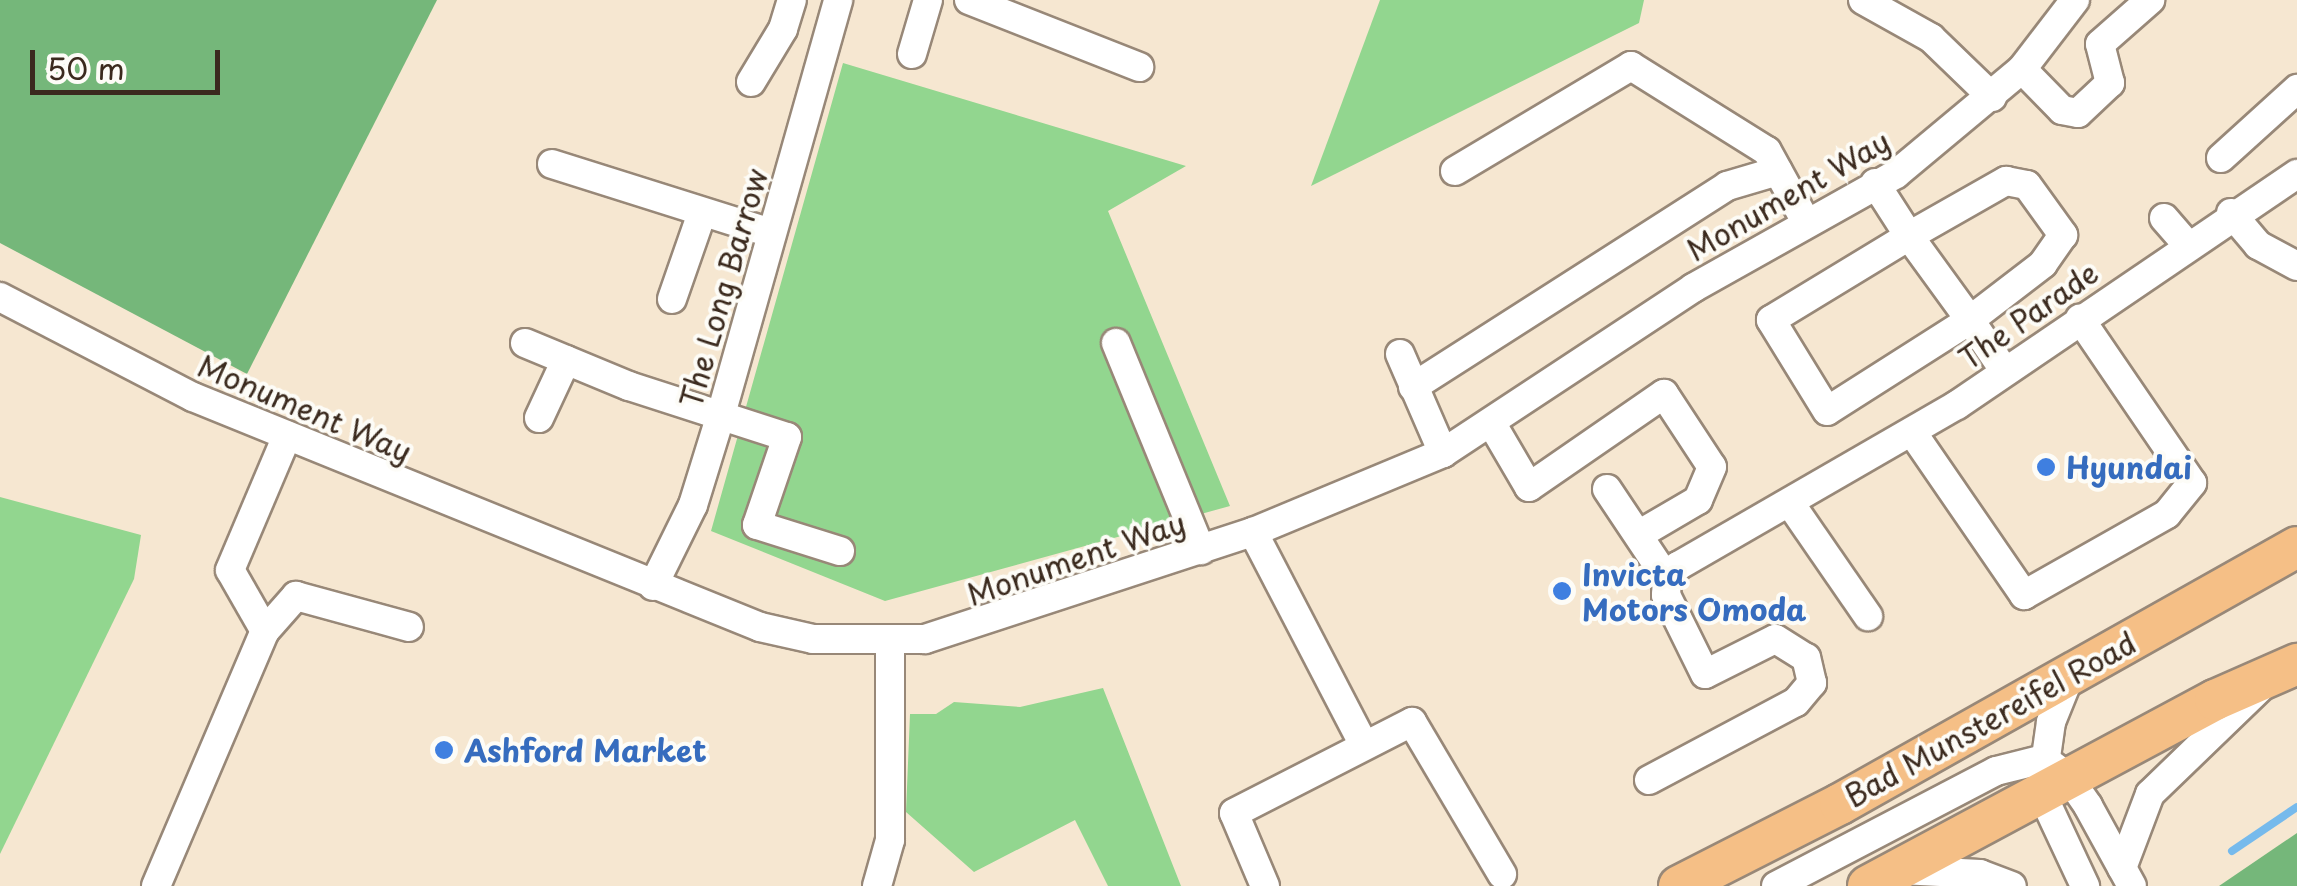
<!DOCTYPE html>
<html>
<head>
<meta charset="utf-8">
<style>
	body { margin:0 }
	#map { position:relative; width:2297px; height:886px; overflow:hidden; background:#f6e7d1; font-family:"Playpen Sans",sans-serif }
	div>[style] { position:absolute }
	.green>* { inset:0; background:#92d68f }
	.forest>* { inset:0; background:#75b77a }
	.stream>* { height:8px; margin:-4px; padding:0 4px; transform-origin:4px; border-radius:4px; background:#76baec }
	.roads { filter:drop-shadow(2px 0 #988878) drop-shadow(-2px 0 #988878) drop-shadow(0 2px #988878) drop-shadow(0 -2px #988878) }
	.minor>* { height:28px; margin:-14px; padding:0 14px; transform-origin:14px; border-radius:14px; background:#fff }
	.highway>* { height:40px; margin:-20px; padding:0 20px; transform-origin:20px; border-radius:20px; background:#f5bf86 }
	.dots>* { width:28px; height:28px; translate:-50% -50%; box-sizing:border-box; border:5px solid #fdfcf7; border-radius:50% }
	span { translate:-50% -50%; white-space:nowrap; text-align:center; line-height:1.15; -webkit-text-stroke:8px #fdfcf7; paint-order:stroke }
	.street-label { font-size:30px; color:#3b2a1e }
	.shop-label { font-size:30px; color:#366cbe; font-weight:700 }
	.left { translate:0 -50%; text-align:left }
	.scale { position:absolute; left:30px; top:50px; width:190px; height:45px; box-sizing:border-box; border:5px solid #3b2a1e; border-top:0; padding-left:12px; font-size:30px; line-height:35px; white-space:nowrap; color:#3b2a1e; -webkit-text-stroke:8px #fdfcf7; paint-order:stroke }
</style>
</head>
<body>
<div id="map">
	<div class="green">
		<i style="clip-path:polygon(1380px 0,1644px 0,1639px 23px,1311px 186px)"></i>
		<i style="clip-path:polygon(843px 63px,1186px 166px,1108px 211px,1230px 506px,885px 601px,711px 531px)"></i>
		<i style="clip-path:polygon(0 497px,141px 535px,134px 579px,0 854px)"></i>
		<i style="clip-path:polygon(1103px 688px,1181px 886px,1108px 886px,1075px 820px,974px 872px,906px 812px,910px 714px,936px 714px,954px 702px,1020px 707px)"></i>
	</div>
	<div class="forest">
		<i style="clip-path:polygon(0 0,437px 0,247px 374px,0 243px)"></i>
		<i style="clip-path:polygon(2297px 833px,2297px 886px,2219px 886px)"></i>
	</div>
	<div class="stream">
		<i style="left:2232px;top:851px;width:78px;rotate:-34.1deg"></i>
	</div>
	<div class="roads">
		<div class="minor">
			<i style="left:969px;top:0;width:183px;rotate:21.5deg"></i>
			<i style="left:1863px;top:0;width:78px;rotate:29.2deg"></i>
			<i style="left:1931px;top:38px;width:85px;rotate:44deg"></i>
			<i style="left:912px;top:54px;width:56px;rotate:-73.5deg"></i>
			<i style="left:2022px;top:69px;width:57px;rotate:45.7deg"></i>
			<i style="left:2062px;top:110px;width:16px;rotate:11deg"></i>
			<i style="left:2078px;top:113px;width:44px;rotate:-43.2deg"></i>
			<i style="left:2110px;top:83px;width:40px;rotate:-104.4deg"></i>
			<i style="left:2100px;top:44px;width:67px;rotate:-41.3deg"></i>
			<i style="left:751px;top:82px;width:62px;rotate:-58.9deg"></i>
			<i style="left:783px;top:29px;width:30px;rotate:-73deg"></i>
			<i style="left:2221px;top:158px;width:103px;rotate:-42.2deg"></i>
			<i style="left:552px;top:164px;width:230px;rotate:17.5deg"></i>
			<i style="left:1455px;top:171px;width:205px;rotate:-30.8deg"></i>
			<i style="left:1631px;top:66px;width:160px;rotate:32deg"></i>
			<i style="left:1767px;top:151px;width:79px;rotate:61.2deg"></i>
			<i style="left:1875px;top:183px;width:63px;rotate:57.3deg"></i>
			<i style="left:1909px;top:236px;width:112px;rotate:-29.6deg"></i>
			<i style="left:2006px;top:181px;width:21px;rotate:11deg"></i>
			<i style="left:2027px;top:185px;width:62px;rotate:54.2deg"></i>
			<i style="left:2063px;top:235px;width:35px;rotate:125deg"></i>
			<i style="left:2043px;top:264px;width:92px;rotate:142.5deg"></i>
			<i style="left:1970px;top:320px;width:60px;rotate:55.8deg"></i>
			<i style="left:2231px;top:213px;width:42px;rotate:49.8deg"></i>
			<i style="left:2258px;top:245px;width:44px;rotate:28.3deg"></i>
			<i style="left:2164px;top:218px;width:35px;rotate:49deg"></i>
			<i style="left:1909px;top:236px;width:104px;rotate:54deg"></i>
			<i style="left:1970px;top:320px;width:169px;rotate:147.5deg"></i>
			<i style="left:1827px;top:411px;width:107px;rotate:-121.6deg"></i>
			<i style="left:1771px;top:320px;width:162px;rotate:-31.3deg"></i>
			<i style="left:0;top:297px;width:217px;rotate:27.4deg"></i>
			<i style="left:193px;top:397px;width:612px;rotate:22.08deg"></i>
			<i style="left:760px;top:627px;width:54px;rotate:12.8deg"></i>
			<i style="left:813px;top:639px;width:112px"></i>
			<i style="left:925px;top:639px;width:345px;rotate:-18.1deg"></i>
			<i style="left:1253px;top:532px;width:206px;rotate:-22.6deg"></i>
			<i style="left:1443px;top:453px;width:300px;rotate:-33.4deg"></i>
			<i style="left:1693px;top:288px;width:233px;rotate:-29.3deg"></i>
			<i style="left:1896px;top:174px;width:164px;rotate:-39.8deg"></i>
			<i style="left:2022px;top:69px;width:87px;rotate:-52.5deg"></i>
			<i style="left:672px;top:299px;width:91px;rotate:-70.8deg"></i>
			<i style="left:525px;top:343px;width:113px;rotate:22.5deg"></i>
			<i style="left:629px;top:386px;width:166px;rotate:17.9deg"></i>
			<i style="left:787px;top:437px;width:93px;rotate:108.8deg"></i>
			<i style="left:757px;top:525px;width:87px;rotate:17.4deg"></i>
			<i style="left:1116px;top:343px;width:224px;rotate:67.7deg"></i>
			<i style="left:1400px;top:354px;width:108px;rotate:66.5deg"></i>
			<i style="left:1413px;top:387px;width:373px;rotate:-32.6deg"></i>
			<i style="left:1727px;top:186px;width:53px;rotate:-16.4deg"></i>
			<i style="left:539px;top:418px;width:64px;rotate:-65deg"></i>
			<i style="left:1492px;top:424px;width:73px;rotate:59.6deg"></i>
			<i style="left:1529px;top:487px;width:164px;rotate:-34.6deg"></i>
			<i style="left:1664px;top:394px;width:87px;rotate:56.7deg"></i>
			<i style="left:1712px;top:467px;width:36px;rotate:113deg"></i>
			<i style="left:1698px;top:500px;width:69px;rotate:149.7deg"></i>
			<i style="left:1912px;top:432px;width:198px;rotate:55.5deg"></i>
			<i style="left:2024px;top:595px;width:164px;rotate:-29.5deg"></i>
			<i style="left:2167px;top:514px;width:40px;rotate:-51deg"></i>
			<i style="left:2192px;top:483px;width:199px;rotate:-124.3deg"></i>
			<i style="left:1607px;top:489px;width:108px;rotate:56.3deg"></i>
			<i style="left:1792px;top:506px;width:134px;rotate:55.4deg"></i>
			<i style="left:1253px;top:532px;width:240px;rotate:62.5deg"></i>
			<i style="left:653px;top:586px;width:90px;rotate:-63.7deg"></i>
			<i style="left:693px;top:505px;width:91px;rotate:-72.8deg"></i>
			<i style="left:720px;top:418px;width:434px;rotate:-74.2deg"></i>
			<i style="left:265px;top:631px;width:47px;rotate:-48.5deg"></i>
			<i style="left:296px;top:596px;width:117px;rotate:15.3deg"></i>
			<i style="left:2070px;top:675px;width:51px;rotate:112deg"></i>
			<i style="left:2051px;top:722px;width:71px;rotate:98.1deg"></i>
			<i style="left:2041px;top:792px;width:104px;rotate:64.9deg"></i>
			<i style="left:1649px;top:780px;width:166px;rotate:-28deg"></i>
			<i style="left:1796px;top:702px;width:25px;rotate:-50deg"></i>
			<i style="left:1812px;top:683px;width:26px;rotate:-103deg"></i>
			<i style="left:1806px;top:658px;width:36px;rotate:-148deg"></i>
			<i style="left:1775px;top:639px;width:78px;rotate:153.4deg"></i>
			<i style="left:1705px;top:674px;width:88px;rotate:-116.3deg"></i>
			<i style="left:1666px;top:595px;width:16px;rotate:-86deg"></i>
			<i style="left:1667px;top:579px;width:17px;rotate:-50deg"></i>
			<i style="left:1678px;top:566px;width:322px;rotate:-30deg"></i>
			<i style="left:1957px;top:405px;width:411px;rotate:-34.2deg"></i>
			<i style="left:2122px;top:868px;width:79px;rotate:-69.3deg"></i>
			<i style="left:2150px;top:794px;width:161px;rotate:-44deg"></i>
			<i style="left:1901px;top:870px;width:79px;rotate:2.9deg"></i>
			<i style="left:1980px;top:874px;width:34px;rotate:21deg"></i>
			<i style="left:156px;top:886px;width:277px;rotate:-66.9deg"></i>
			<i style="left:265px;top:631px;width:70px;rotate:-119.8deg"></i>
			<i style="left:230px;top:570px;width:146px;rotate:-67deg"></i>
			<i style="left:877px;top:886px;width:48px;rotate:-74.2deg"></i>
			<i style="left:890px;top:840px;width:198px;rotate:-90deg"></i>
			<i style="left:1265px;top:886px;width:79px;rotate:-113deg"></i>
			<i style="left:1234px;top:813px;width:200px;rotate:-27.1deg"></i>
			<i style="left:1412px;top:722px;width:177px;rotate:59.4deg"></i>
			<i style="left:1776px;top:886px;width:248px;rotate:-27.6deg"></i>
			<i style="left:1996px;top:771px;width:49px;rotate:-14deg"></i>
			<i style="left:2044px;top:759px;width:30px;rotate:37deg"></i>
			<i style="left:2068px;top:777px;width:35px;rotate:55deg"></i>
			<i style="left:2088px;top:806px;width:91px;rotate:61.2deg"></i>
		</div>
		<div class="highway">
			<i style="left:1679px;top:886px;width:181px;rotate:-27deg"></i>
			<i style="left:1840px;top:804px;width:524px;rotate:-29.35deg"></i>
			<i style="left:1868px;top:886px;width:394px;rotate:-28.2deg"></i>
			<i style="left:2215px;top:700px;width:90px;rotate:-23.7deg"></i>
		</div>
	</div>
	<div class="dots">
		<i style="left:2046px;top:467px;background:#3f7fe0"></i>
		<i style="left:1562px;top:591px;background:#3f7fe0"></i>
		<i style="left:444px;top:750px;background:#3f7fe0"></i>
	</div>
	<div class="street-label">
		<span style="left:1788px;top:195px;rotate:-30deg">Monument Way</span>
		<span style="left:723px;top:288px;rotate:-74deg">The Long Barrow</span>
		<span style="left:2028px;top:315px;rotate:-35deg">The Parade</span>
		<span style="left:305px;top:408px;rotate:23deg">Monument Way</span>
		<span style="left:1076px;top:558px;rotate:-19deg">Monument Way</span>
		<span style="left:1990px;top:719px;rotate:-29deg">Bad Munstereifel Road</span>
	</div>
	<div class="shop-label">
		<span class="left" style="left:2066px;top:467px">Hyundai</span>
		<span class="left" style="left:1582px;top:591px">Invicta<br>Motors Omoda</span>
		<span class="left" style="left:464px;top:750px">Ashford Market</span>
	</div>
	<div class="scale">50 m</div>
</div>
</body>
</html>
